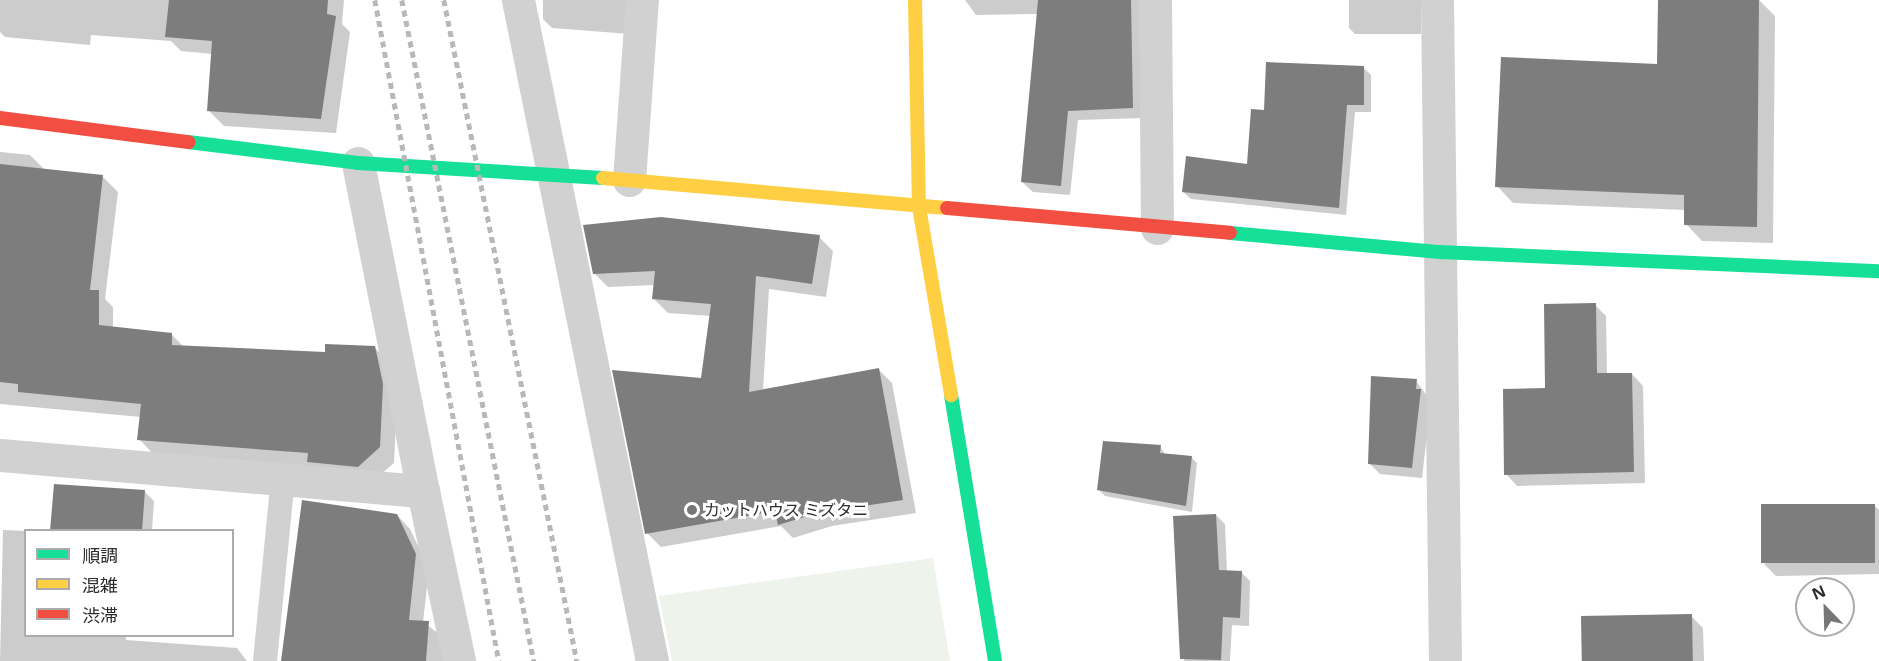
<!DOCTYPE html>
<html>
<head>
<meta charset="utf-8">
<style>
	body { margin:0 }
	#map { position:relative; width:1879px; height:661px; overflow:hidden; background:#fff; font-family:"Noto Sans","Noto Sans JP",sans-serif }
	div>[style] { position:absolute }
	.green>* { inset:0; background:#eef3eb }
	.shadow>* { inset:0; background:#0003 }
	.building>* { inset:0; background:#7d7d7d; transform-origin:0 0 }
	.lane>* { height:24px; margin:-12px; padding:0 12px; transform-origin:12px; border-radius:12px; background:#d1d1d1 }
	.street>* { height:33px; margin:-16.5px; padding:0 16.5px; transform-origin:16.5px; border-radius:16.5px; background:#d1d1d1 }
	.fast>* { height:14px; margin:-7px; padding:0 7px; transform-origin:7px; border-radius:7px; background:#16e098 }
	.slow>* { height:14px; margin:-7px; padding:0 7px; transform-origin:7px; border-radius:7px; background:#ffcf43 }
	.jam>* { height:14px; margin:-7px; padding:0 7px; transform-origin:7px; border-radius:7px; background:#f24e42 }
	.rail>* { height:4.5px; margin-top:-2.25px; transform-origin:0; background:repeating-linear-gradient(90deg,#b8b8b8 0 6px,transparent 0 10.5px) }
	.dots>* { width:16px; height:16px; translate:-50% -50%; box-sizing:border-box; border:3px solid #fff; border-radius:50% }
	span { translate:-50% -50%; white-space:nowrap; text-align:center; line-height:1.15; -webkit-text-stroke:6px #fff; paint-order:stroke }
	.poi-label { font-size:16px; color:#2c2c2c }
	.left { translate:0 -50%; text-align:left }
	.legend { position:absolute; left:24px; top:529px; width:210px; height:108px; box-sizing:border-box; background:#fff; border:2px solid #ababab; margin:0; padding:8px 10px; list-style:none; font-size:18px; color:#2c2c2c }
	.legend li { display:flex; align-items:center; gap:12px; height:30px }
	.legend b { width:30px; border:2px solid #ababab }
	.north { position:absolute; left:1795px; top:577px; width:60px; height:60px; box-sizing:border-box; background:#fff; border:2px solid #ababab; border-radius:50%; rotate:337deg; font-size:16px; font-weight:700; line-height:24px; text-align:center; color:#2c2c2c }
	.north::after { content:''; display:block; margin:auto; width:21px; height:27px; background:#767676; clip-path:polygon(50% 0,100% 100%,50% 72%,0 100%) }
</style>
</head>
<body>
<div id="map">
	<div class="green">
		<i style="clip-path:polygon(933px 558px,950px 661px,672px 661px,659px 596px)"></i>
	</div>
	<div class="shadow">
		<i style="clip-path:polygon(0 0,344px 0,342px 24px,350px 32px,336px 133px,224px 126px,209px 111px,213px 54px,181px 51px,171px 41px,91px 35px,90px 45px,5px 37px,0 32px)"></i>
		<i style="clip-path:polygon(543px 0,632px 0,630px 34px,552px 28px,543px 19px)"></i>
		<i style="clip-path:polygon(965px 0,1140px 0,1143px 118px,1078px 120px,1070px 195px,1033px 192px,1022px 182px,1038px 14px,976px 15px)"></i>
		<i style="clip-path:polygon(1349px 0,1421px 0,1421px 34px,1355px 34px,1349px 28px)"></i>
		<i style="clip-path:polygon(1660px 0,1759px 0,1775px 16px,1773px 243px,1702px 241px,1686px 224px,1686px 210px,1513px 203px,1497px 186px,1659px 65px)"></i>
		<i style="clip-path:polygon(1364px 68px,1371px 75px,1371px 112px,1355px 112px,1346px 215px,1191px 199px,1183px 192px,1249px 166px,1265px 111px)"></i>
		<i style="clip-path:polygon(0 152px,30px 155px,45px 170px,103px 177px,118px 192px,105px 299px,113px 307px,113px 328px,171px 334px,184px 347px,327px 354px,375px 348px,390px 363px,397px 400px,394px 463px,373px 481px,154px 455px,139px 439px,141px 417px,0 404px)"></i>
		<i style="clip-path:polygon(819px 237px,833px 251px,826px 297px,769px 289px,763px 391px,878px 369px,892px 383px,916px 513px,832px 526px,793px 538px,781px 526px,661px 547px,647px 533px,702px 380px,711px 316px,668px 313px,654px 299px,655px 285px,608px 287px,594px 273px)"></i>
		<i style="clip-path:polygon(1595px 305px,1606px 316px,1607px 375px,1632px 374px,1643px 386px,1645px 483px,1517px 486px,1506px 474px)"></i>
		<i style="clip-path:polygon(1416px 381px,1431px 401px,1422px 478px,1380px 474px,1369px 463px)"></i>
		<i style="clip-path:polygon(1160px 447px,1166px 455px,1191px 457px,1197px 463px,1192px 512px,1105px 496px,1099px 490px)"></i>
		<i style="clip-path:polygon(144px 491px,154px 501px,152px 530px,51px 530px)"></i>
		<i style="clip-path:polygon(1874px 505px,1879px 510px,1879px 574px,1776px 576px,1764px 564px)"></i>
		<i style="clip-path:polygon(397px 515px,410px 529px,429px 569px,423px 622px,442px 636px,447px 661px,283px 661px)"></i>
		<i style="clip-path:polygon(1216px 515px,1225px 524px,1227px 572px,1241px 572px,1250px 581px,1249px 626px,1232px 625px,1230px 661px,1184px 661px)"></i>
		<i style="clip-path:polygon(3px 530px,26px 531px,26px 636px,126px 636px,126px 640px,237px 648px,247px 661px,0 661px)"></i>
		<i style="clip-path:polygon(1691px 616px,1703px 628px,1704px 661px,1583px 661px)"></i>
	</div>
	<div class="building">
		<i style="clip-path:polygon(169px 0,328px 0,327px 14px,336px 16px,321px 119px,207px 111px,212px 41px,165px 37px)"></i>
		<i style="clip-path:polygon(1038px 0,1131px 0,1133px 108px,1068px 111px,1061px 186px,1021px 182px)"></i>
		<i style="clip-path:polygon(1658px 0,1759px 0,1757px 227px,1684px 225px,1684px 195px,1495px 187px,1501px 57px,1657px 64px)"></i>
		<i style="clip-path:polygon(1266px 62px,1364px 66px,1364px 105px,1347px 105px,1339px 208px,1182px 192px,1186px 156px,1247px 164px,1251px 109px,1264px 110px)"></i>
		<i style="clip-path:polygon(0 164px,103px 175px,90px 290px,99px 290px,99px 325px,172px 333px,172px 345px,325px 352px,325px 344px,375px 346px,383px 384px,380px 447px,358px 467px,307px 462px,308px 453px,137px 440px,141px 404px,18px 392px,18px 384px,0 382px)"></i>
		<i style="clip-path:polygon(661px 217px,820px 235px,812px 284px,756px 276px,749px 392px,879px 368px,903px 500px,818px 513px,778px 525px,775px 511px,645px 534px,612px 370px,701px 378px,711px 304px,652px 299px,655px 271px,593px 274px,583px 225px)"></i>
		<i style="clip-path:polygon(1596px 303px,1597px 373px,1632px 373px,1634px 472px,1504px 475px,1503px 389px,1545px 388px,1544px 304px)"></i>
		<i style="clip-path:polygon(1371px 376px,1417px 379px,1416px 389px,1421px 389px,1412px 468px,1368px 464px)"></i>
		<i style="clip-path:polygon(1103px 441px,1161px 445px,1160px 453px,1192px 456px,1186px 506px,1097px 490px)"></i>
		<i style="clip-path:polygon(54px 484px,145px 490px,142px 531px,50px 531px)"></i>
		<i style="clip-path:polygon(302px 500px,397px 514px,416px 554px,409px 620px,429px 621px,426px 661px,281px 661px)"></i>
		<i style="left:1875px;top:504px;width:59px;height:114px;rotate:90deg"></i>
		<i style="clip-path:polygon(1216px 514px,1219px 570px,1242px 571px,1240px 618px,1223px 617px,1221px 660px,1180px 659px,1173px 516px)"></i>
		<i style="left:1692px;top:614px;width:47px;height:111px;rotate:89deg"></i>
	</div>
	<div class="lane">
		<i style="left:265px;top:661px;width:183px;rotate:-84.4deg"></i>
	</div>
	<div class="street">
		<i style="left:518px;top:0;width:674px;rotate:78.54deg"></i>
		<i style="left:1155px;top:0;width:228px;rotate:89.5deg"></i>
		<i style="left:1437px;top:0;width:661px;rotate:89.31deg"></i>
		<i style="left:358px;top:163px;width:334px;rotate:78.8deg"></i>
		<i style="left:629px;top:180px;width:180px;rotate:-85.9deg"></i>
		<i style="left:0;top:455px;width:425px;rotate:4.9deg"></i>
		<i style="left:423px;top:491px;width:174px;rotate:78deg"></i>
	</div>
	<div class="fast">
		<i style="left:188px;top:142px;width:171px;rotate:7deg"></i>
		<i style="left:358px;top:163px;width:245px;rotate:3.5deg"></i>
		<i style="left:1230px;top:233px;width:211px;rotate:5.2deg"></i>
		<i style="left:1440px;top:252px;width:439px;rotate:2.5deg"></i>
		<i style="left:951px;top:395px;width:270px;rotate:80.6deg"></i>
	</div>
	<div class="slow">
		<i style="left:915px;top:0;width:207px;rotate:88.9deg"></i>
		<i style="left:919px;top:207px;width:191px;rotate:80.3deg"></i>
		<i style="left:603px;top:178px;width:345px;rotate:5deg"></i>
	</div>
	<div class="jam">
		<i style="left:0;top:118px;width:190px;rotate:7.3deg"></i>
		<i style="left:947px;top:208px;width:284px;rotate:5deg"></i>
	</div>
	<div class="rail">
		<i style="left:375px;top:0;width:673px;rotate:79.38deg"></i>
		<i style="left:402px;top:0;width:674px;rotate:78.71deg"></i>
		<i style="left:444px;top:0;width:674px;rotate:78.62deg"></i>
	</div>
	<div class="dots">
		<i style="left:692px;top:510px;background:#767676"></i>
	</div>
	<div class="poi-label">
		<span class="left" style="left:704px;top:510px">カットハウス ミズタニ</span>
	</div>
	<ul class="legend">
	<li><b style="height:8px;background:#16e098"></b>順調</li>
	<li><b style="height:8px;background:#ffcf43"></b>混雑</li>
	<li><b style="height:8px;background:#f24e42"></b>渋滞</li>
	</ul>
	<div class="north">N</div>
</div>
</body>
</html>
